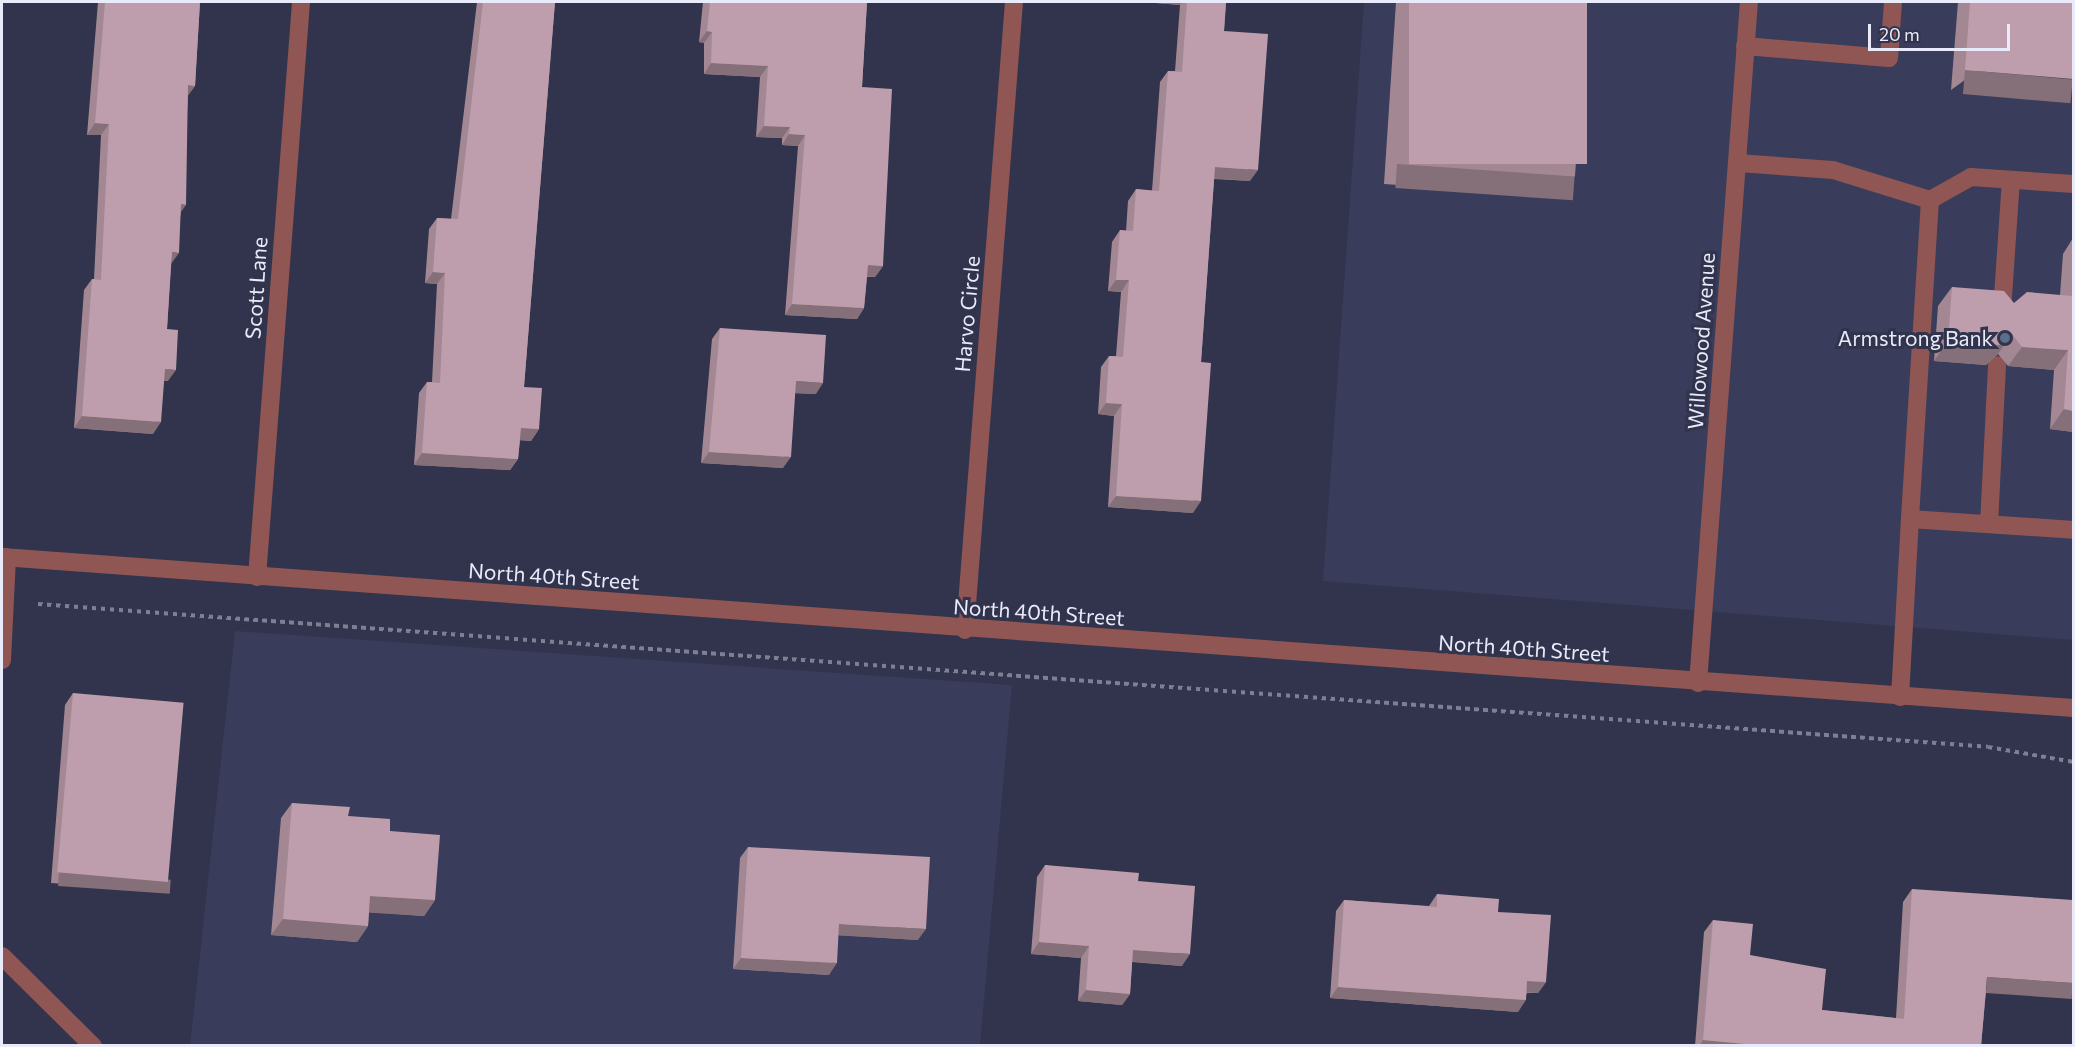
<!DOCTYPE html>
<html>
<head>
<meta charset="utf-8">
<style>
	body { margin:0 }
	#map { position:relative; width:2075px; height:1047px; overflow:hidden; background:#31344c; font-family:Commissioner,sans-serif }
	div>[style] { position:absolute }
	.built>* { inset:0; background:#393c5a }
	.path>* { height:4px; margin-top:-2px; transform-origin:0; background:repeating-linear-gradient(90deg,#7d7f94 0 4.5px,transparent 0 9px) }
	.minor>* { height:18px; margin:-9px; padding:0 9px; transform-origin:9px; border-radius:9px; background:#8f5654 }
	.wall>* { inset:0; background:#a38894 }
	.shaded-wall>* { inset:0; background:#856f78; transform-origin:0 0 }
	.building>* { inset:0; background:#be9eac; transform-origin:0 0 }
	.dots>* { width:16px; height:16px; translate:-50% -50%; box-sizing:border-box; border:3px solid #31344c; border-radius:50% }
	span { translate:-50% -50%; white-space:nowrap; text-align:center; line-height:1.15; -webkit-text-stroke:6px #31344c; paint-order:stroke }
	.street-label { font-size:21px; color:#e9ebfb }
	.poi-label { font-size:21px; color:#e9ebfb }
	.right { translate:-100% -50%; text-align:right }
	.frame { position:absolute; inset:0; border:3px solid #e9ebfb; pointer-events:none }
	.scale { position:absolute; left:1868px; top:24px; width:142px; height:27px; box-sizing:border-box; border:3px solid #e9ebfb; border-top:0; padding-left:8px; font-size:18px; line-height:21px; white-space:nowrap; color:#e9ebfb; -webkit-text-stroke:4px #31344c; paint-order:stroke }
</style>
</head>
<body>
<div id="map">
	<div class="built">
		<i style="clip-path:polygon(1364px 2px,2073px 2px,2073px 640px,1323px 581px)"></i>
		<i style="clip-path:polygon(235px 631px,1012px 685px,980px 1045px,190px 1046px)"></i>
	</div>
	<div class="path">
		<i style="left:38px;top:604px;width:1955px;rotate:4.19deg"></i>
		<i style="left:1988px;top:747px;width:87px;rotate:9.9deg"></i>
	</div>
	<div class="minor">
		<i style="left:1745px;top:46px;width:144px;rotate:4.8deg"></i>
		<i style="left:1889px;top:58px;width:56px;rotate:-85.9deg"></i>
		<i style="left:1738px;top:163px;width:95px;rotate:4.2deg"></i>
		<i style="left:1833px;top:170px;width:102px;rotate:17.2deg"></i>
		<i style="left:1930px;top:200px;width:47px;rotate:-29.3deg"></i>
		<i style="left:1971px;top:177px;width:103px;rotate:3.9deg"></i>
		<i style="left:1930px;top:200px;width:320px;rotate:93.6deg"></i>
		<i style="left:1910px;top:519px;width:164px;rotate:3.8deg"></i>
		<i style="left:2002px;top:311px;width:131px;rotate:-86.1deg"></i>
		<i style="left:1989px;top:524px;width:159px;rotate:-87.1deg"></i>
		<i style="left:2px;top:557px;width:2077px;rotate:4.17deg"></i>
		<i style="left:257px;top:577px;width:577px;rotate:-85.62deg"></i>
		<i style="left:965px;top:630px;width:630px;rotate:-85.54deg"></i>
		<i style="left:2px;top:660px;width:103px;rotate:-87.2deg"></i>
		<i style="left:1698px;top:683px;width:683px;rotate:-85.72deg"></i>
		<i style="left:1900px;top:697px;width:178px;rotate:-86.8deg"></i>
		<i style="left:2px;top:956px;width:128px;rotate:44.7deg"></i>
	</div>
	<div class="wall">
		<i style="clip-path:polygon(98px 2px,200px 2px,195px 86px,188px 95px,181px 212px,171px 263px,167px 329px,168px 381px,164px 381px,153px 434px,74px 428px,84px 290px,92px 279px,94px 279px,101px 135px,87px 135px)"></i>
		<i style="clip-path:polygon(477px 2px,555px 2px,524px 387px,539px 429px,531px 441px,520px 440px,518px 459px,510px 470px,414px 465px,419px 393px,427px 382px,432px 382px,437px 284px,425px 283px,429px 229px,437px 218px,451px 219px)"></i>
		<i style="clip-path:polygon(703px 2px,867px 2px,862px 87px,883px 266px,875px 277px,867px 277px,864px 308px,857px 319px,785px 315px,798px 146px,782px 145px,782px 138px,756px 137px,760px 77px,704px 74px,704px 43px,699px 42px)"></i>
		<i style="clip-path:polygon(1144px 2px,1226px 2px,1224px 31px,1250px 181px,1214px 179px,1201px 362px,1193px 513px,1108px 507px,1114px 416px,1098px 414px,1101px 367px,1109px 356px,1116px 356px,1121px 292px,1108px 291px,1112px 242px,1120px 230px,1126px 231px,1128px 201px,1136px 189px,1152px 191px,1160px 82px,1168px 71px,1175px 71px,1180px 5px)"></i>
		<i style="clip-path:polygon(1396px 2px,1587px 2px,1575px 176px,1561px 196px,1384px 184px)"></i>
		<i style="clip-path:polygon(1958px 2px,2073px 2px,1951px 90px)"></i>
		<i style="clip-path:polygon(2073px 238px,2073px 432px,2050px 429px,2054px 370px,2008px 366px,1998px 354px,1986px 365px,1934px 361px,1938px 306px,1952px 287px,2014px 303px,2060px 295px,2063px 254px)"></i>
		<i style="clip-path:polygon(720px 328px,816px 394px,795px 393px,783px 468px,701px 463px,712px 339px)"></i>
		<i style="clip-path:polygon(73px 693px,163px 891px,51px 883px,65px 705px)"></i>
		<i style="clip-path:polygon(292px 803px,348px 816px,390px 831px,435px 900px,424px 916px,369px 912px,368px 926px,357px 942px,271px 935px,281px 818px)"></i>
		<i style="clip-path:polygon(748px 847px,918px 940px,838px 935px,829px 975px,733px 969px,740px 858px)"></i>
		<i style="clip-path:polygon(1045px 865px,1138px 881px,1182px 966px,1132px 962px,1130px 994px,1122px 1005px,1078px 1001px,1081px 958px,1031px 954px,1037px 877px)"></i>
		<i style="clip-path:polygon(1912px 889px,1986px 991px,1981px 1046px,1695px 1046px,1704px 932px,1713px 920px,1750px 955px,1822px 1010px,1896px 1018px,1903px 902px)"></i>
		<i style="clip-path:polygon(1437px 894px,1498px 912px,1546px 982px,1538px 993px,1527px 993px,1518px 1012px,1330px 998px,1336px 911px,1344px 900px,1429px 906px)"></i>
	</div>
	<div class="shaded-wall">
		<i style="clip-path:polygon(1144px 2px,1182px 2px,1180px 5px)"></i>
		<i style="clip-path:polygon(707px 31px,712px 32px,704px 43px,699px 42px)"></i>
		<i style="clip-path:polygon(711px 63px,768px 66px,760px 77px,704px 74px)"></i>
		<i style="left:1965px;top:70px;width:108px;height:24px;rotate:5deg"></i>
		<i style="clip-path:polygon(188px 85px,195px 86px,187px 97px)"></i>
		<i style="clip-path:polygon(95px 123px,109px 124px,101px 135px,87px 135px)"></i>
		<i style="clip-path:polygon(764px 126px,790px 127px,782px 138px,756px 137px)"></i>
		<i style="clip-path:polygon(789px 134px,805px 135px,798px 146px,782px 145px)"></i>
		<i style="left:1397px;top:164px;width:178px;height:24px;rotate:4deg"></i>
		<i style="clip-path:polygon(1215px 167px,1258px 170px,1250px 181px,1207px 178px)"></i>
		<i style="clip-path:polygon(181px 204px,186px 205px,178px 216px)"></i>
		<i style="clip-path:polygon(172px 252px,179px 253px,171px 264px)"></i>
		<i style="clip-path:polygon(868px 265px,883px 266px,875px 277px,860px 276px)"></i>
		<i style="clip-path:polygon(433px 272px,445px 273px,437px 284px,425px 283px)"></i>
		<i style="clip-path:polygon(1116px 280px,1129px 280px,1121px 292px,1108px 291px)"></i>
		<i style="clip-path:polygon(792px 304px,864px 308px,857px 319px,785px 315px)"></i>
		<i style="clip-path:polygon(2012px 334px,1998px 354px,1986px 365px,1934px 361px,1948px 341px)"></i>
		<i style="clip-path:polygon(2022px 347px,2068px 350px,2054px 370px,2008px 366px)"></i>
		<i style="clip-path:polygon(165px 369px,176px 370px,168px 381px,157px 380px)"></i>
		<i style="clip-path:polygon(796px 381px,823px 383px,816px 394px,788px 393px)"></i>
		<i style="clip-path:polygon(1106px 403px,1122px 404px,1114px 416px,1098px 414px)"></i>
		<i style="clip-path:polygon(2064px 409px,2073px 411px,2073px 432px,2050px 429px)"></i>
		<i style="clip-path:polygon(82px 416px,161px 422px,153px 434px,74px 428px)"></i>
		<i style="clip-path:polygon(521px 428px,539px 429px,531px 441px,513px 440px)"></i>
		<i style="clip-path:polygon(709px 452px,791px 457px,783px 468px,701px 463px)"></i>
		<i style="clip-path:polygon(422px 453px,518px 459px,510px 470px,414px 465px)"></i>
		<i style="clip-path:polygon(1116px 496px,1201px 501px,1193px 513px,1108px 507px)"></i>
		<i style="left:59px;top:872px;width:112px;height:14px;rotate:4deg"></i>
		<i style="clip-path:polygon(370px 896px,435px 900px,424px 916px,359px 912px)"></i>
		<i style="clip-path:polygon(283px 919px,368px 926px,357px 942px,271px 935px)"></i>
		<i style="clip-path:polygon(839px 924px,926px 929px,918px 940px,831px 935px)"></i>
		<i style="clip-path:polygon(1039px 942px,1089px 946px,1081px 958px,1031px 954px)"></i>
		<i style="clip-path:polygon(1133px 950px,1190px 954px,1182px 966px,1125px 961px)"></i>
		<i style="clip-path:polygon(741px 958px,837px 963px,829px 975px,733px 969px)"></i>
		<i style="left:1987px;top:977px;width:86px;height:16px;rotate:4deg"></i>
		<i style="clip-path:polygon(1527px 981px,1546px 982px,1538px 993px,1519px 992px)"></i>
		<i style="clip-path:polygon(1338px 987px,1526px 1000px,1518px 1012px,1330px 998px)"></i>
		<i style="clip-path:polygon(1086px 990px,1130px 994px,1122px 1005px,1078px 1001px)"></i>
		<i style="clip-path:polygon(1703px 1040px,1767px 1046px,1699px 1046px)"></i>
	</div>
	<div class="building">
		<i style="clip-path:polygon(105px 2px,200px 2px,195px 86px,188px 85px,186px 205px,181px 204px,179px 253px,172px 252px,167px 329px,178px 330px,176px 370px,165px 369px,161px 422px,82px 416px,92px 279px,101px 280px,109px 124px,95px 123px)"></i>
		<i style="clip-path:polygon(483px 2px,555px 2px,524px 387px,542px 388px,539px 429px,521px 428px,518px 459px,422px 453px,427px 382px,440px 383px,445px 273px,433px 272px,437px 218px,458px 219px)"></i>
		<i style="clip-path:polygon(710px 2px,867px 2px,862px 87px,892px 89px,883px 266px,868px 265px,864px 308px,792px 304px,805px 135px,789px 134px,790px 127px,764px 126px,768px 66px,711px 63px,712px 32px,707px 31px)"></i>
		<i style="clip-path:polygon(1187px 2px,1226px 2px,1224px 31px,1268px 34px,1258px 170px,1215px 167px,1201px 362px,1211px 363px,1201px 501px,1116px 496px,1122px 404px,1106px 403px,1109px 356px,1123px 357px,1129px 280px,1116px 280px,1120px 230px,1133px 231px,1136px 189px,1159px 191px,1168px 71px,1182px 72px)"></i>
		<i style="left:1409px;top:2px;width:178px;height:162px"></i>
		<i style="clip-path:polygon(1970px 2px,2073px 2px,2073px 79px,1965px 70px)"></i>
		<i style="clip-path:polygon(2073px 277px,2073px 411px,2064px 409px,2068px 350px,2022px 347px,2012px 334px,1999px 345px,1948px 341px,1952px 287px,2004px 291px,2014px 303px,2027px 292px,2072px 296px)"></i>
		<i style="clip-path:polygon(720px 328px,826px 335px,823px 383px,796px 381px,791px 457px,709px 452px)"></i>
		<i style="left:73px;top:693px;width:111px;height:180px;rotate:5deg"></i>
		<i style="clip-path:polygon(292px 803px,350px 807px,348px 816px,390px 819px,390px 831px,440px 835px,435px 900px,370px 896px,368px 926px,283px 919px)"></i>
		<i style="clip-path:polygon(748px 847px,930px 857px,926px 929px,839px 924px,837px 963px,741px 958px)"></i>
		<i style="clip-path:polygon(1045px 865px,1139px 873px,1138px 881px,1195px 886px,1190px 954px,1133px 950px,1130px 994px,1086px 990px,1089px 946px,1039px 942px)"></i>
		<i style="clip-path:polygon(1912px 889px,2073px 900px,2073px 983px,1987px 977px,1981px 1046px,1767px 1046px,1703px 1040px,1713px 920px,1753px 924px,1750px 955px,1826px 969px,1822px 1010px,1904px 1019px)"></i>
		<i style="clip-path:polygon(1437px 894px,1499px 899px,1498px 912px,1551px 915px,1546px 982px,1527px 981px,1526px 1000px,1338px 987px,1344px 900px,1437px 907px)"></i>
	</div>
	<div class="dots">
		<i style="left:2005px;top:338px;background:#5c6f8a"></i>
	</div>
	<div class="street-label">
		<span style="left:256px;top:288px;rotate:-86deg">Scott Lane</span>
		<span style="left:967px;top:314px;rotate:-85deg">Harvo Circle</span>
		<span style="left:1701px;top:341px;rotate:-86deg">Willowood Avenue</span>
		<span style="left:554px;top:576px;rotate:4deg">North 40th Street</span>
		<span style="left:1039px;top:612px;rotate:4deg">North 40th Street</span>
		<span style="left:1524px;top:648px;rotate:4deg">North 40th Street</span>
	</div>
	<div class="poi-label">
		<span class="right" style="left:1993px;top:338px">Armstrong Bank</span>
	</div>
	<div class="frame"></div>
	<div class="scale">20 m</div>
</div>
</body>
</html>
